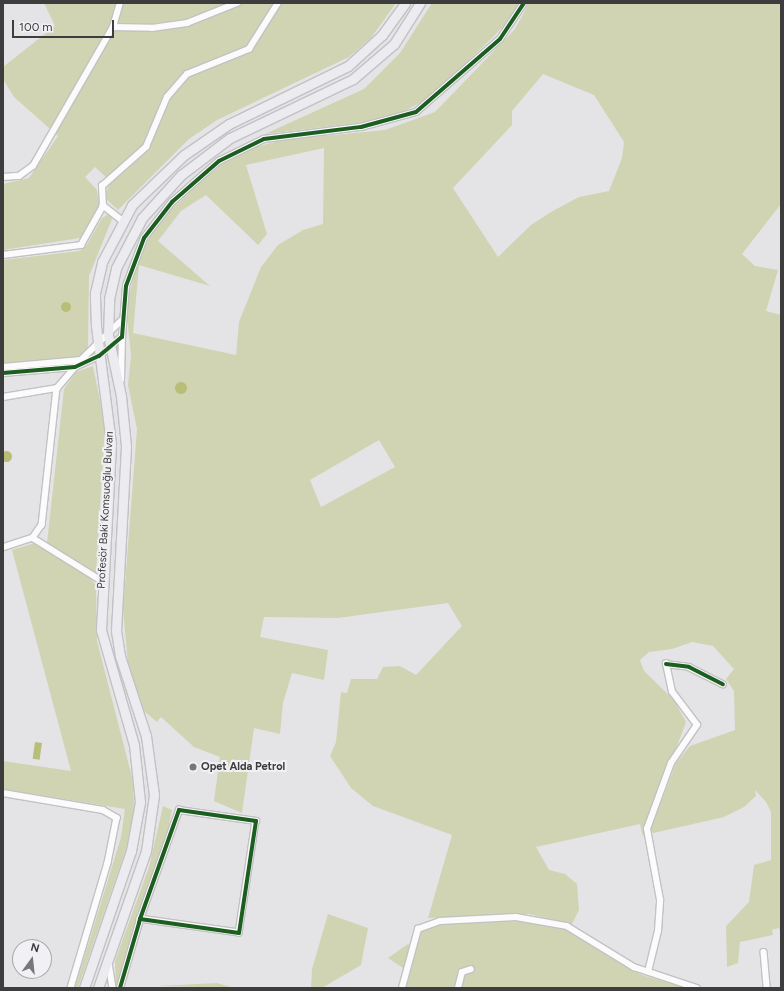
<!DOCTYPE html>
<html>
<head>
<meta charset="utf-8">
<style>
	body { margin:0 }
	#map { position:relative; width:784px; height:991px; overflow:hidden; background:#e4e4e6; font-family:Figtree,sans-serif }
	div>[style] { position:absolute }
	.green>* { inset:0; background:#d0d4b3 }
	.water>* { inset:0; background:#b8bd77; transform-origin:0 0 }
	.round { border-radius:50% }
	.roads { filter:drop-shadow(1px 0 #c2c2c4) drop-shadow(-1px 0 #c2c2c4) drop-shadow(0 1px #c2c2c4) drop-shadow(0 -1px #c2c2c4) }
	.minor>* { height:5.5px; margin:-2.75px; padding:0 2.75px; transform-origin:2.75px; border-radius:2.75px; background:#fbfbfb }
	.primary>* { height:9px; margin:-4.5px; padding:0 4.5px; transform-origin:4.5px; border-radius:4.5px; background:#ecebf0 }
	.cycleway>* { height:4px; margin:-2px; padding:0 2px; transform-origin:2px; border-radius:2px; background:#1b5e20 }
	.dots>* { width:11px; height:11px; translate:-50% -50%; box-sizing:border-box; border:2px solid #f0f0f5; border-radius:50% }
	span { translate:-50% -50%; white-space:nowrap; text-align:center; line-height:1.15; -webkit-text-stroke:4px #f0f0f5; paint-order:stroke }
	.street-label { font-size:11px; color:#3d3d3e }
	.poi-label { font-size:11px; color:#3d3d3e; font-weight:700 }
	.left { translate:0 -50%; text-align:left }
	.frame { position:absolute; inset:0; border:4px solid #3d3d3e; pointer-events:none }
	.north { position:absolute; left:12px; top:939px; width:40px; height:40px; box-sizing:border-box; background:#f0f0f5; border:1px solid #a8a8ac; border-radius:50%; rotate:15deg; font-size:11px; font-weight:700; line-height:16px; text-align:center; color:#3d3d3e }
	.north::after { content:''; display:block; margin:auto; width:14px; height:18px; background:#777779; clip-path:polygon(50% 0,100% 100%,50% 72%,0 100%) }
	.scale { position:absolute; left:12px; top:20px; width:102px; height:18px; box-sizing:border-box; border:2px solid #3d3d3e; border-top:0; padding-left:5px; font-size:12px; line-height:14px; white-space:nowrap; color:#3d3d3e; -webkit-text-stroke:3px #f0f0f5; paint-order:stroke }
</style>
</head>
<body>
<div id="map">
	<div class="green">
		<i style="clip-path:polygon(44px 3px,225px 3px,226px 8px,237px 3px,396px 3px,371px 38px,349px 57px,217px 120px,189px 139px,118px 210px,105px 198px,110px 181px,95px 167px,85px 177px,97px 190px,99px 206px,80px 238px,3px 250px,3px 184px,29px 178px,58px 136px,14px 97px,3px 79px,3px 67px,55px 26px)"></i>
		<i style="clip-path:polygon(432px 3px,518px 3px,513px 16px,493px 37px,429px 98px,405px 111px,366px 122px,265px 134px,364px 89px,400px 53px)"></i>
		<i style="clip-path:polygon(evenodd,529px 3px,781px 3px,781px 204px,742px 254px,755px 266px,778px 270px,766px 311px,781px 315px,781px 935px,779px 928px,772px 930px,773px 935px,740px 942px,738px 963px,727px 967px,726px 926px,749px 902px,754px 865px,771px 860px,771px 812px,766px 802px,755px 790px,756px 796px,744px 807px,724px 817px,649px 834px,676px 763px,690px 746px,735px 730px,734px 691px,726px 679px,734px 669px,713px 646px,692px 642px,672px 649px,649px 652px,640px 660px,644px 671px,674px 700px,686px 722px,643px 837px,640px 824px,536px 847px,549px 870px,565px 874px,577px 884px,579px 910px,572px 924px,529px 914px,428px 918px,452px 835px,373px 806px,351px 788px,330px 756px,336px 742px,341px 692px,347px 693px,351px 679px,377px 679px,383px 667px,400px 666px,416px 675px,462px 626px,448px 603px,338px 618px,264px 617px,260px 637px,328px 650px,324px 680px,292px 673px,283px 703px,280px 734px,254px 728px,242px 813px,214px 801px,220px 757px,194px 747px,161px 717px,157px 722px,144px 711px,128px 664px,123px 610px,137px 429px,128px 385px,131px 355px,126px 308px,139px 255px,162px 218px,192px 190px,224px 162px,252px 148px,282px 140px,385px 130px,435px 112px,515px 29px,529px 3px,543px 74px,594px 95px,624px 142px,622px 158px,609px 191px,579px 197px,551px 212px,531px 225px,498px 257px,453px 188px,512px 125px,512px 111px,543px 74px,529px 3px,324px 148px,323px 224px,303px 230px,278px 245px,261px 267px,239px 322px,236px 355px,133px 333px,139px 265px,210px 286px,158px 241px,181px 211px,206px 195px,258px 245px,267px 234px,246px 165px,324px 148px,529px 3px,379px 440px,395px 467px,321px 507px,310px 480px,379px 440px)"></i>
		<i style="clip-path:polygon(109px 214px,112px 219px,89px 276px,88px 347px,82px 356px,3px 364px,3px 260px,79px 251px,86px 246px,102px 218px)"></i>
		<i style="clip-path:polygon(93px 366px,105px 426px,96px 573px,47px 543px,64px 389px,76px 372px)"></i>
		<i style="clip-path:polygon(35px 543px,88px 576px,96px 585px,97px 641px,133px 781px,134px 807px,128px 843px,78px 988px,75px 988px,121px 837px,125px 809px,3px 789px,3px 761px,71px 771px,12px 550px)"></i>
		<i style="clip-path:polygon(163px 806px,172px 810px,164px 849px,122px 973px,123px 988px,116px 988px,115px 961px,149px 867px)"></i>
		<i style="clip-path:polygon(328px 914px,368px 928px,361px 965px,322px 988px,311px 988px,312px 969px)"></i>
		<i style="clip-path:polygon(530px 921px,563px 928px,642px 975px,686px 988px,402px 988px,406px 970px,388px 958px,408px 944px,411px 947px,420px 932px,440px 923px)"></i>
		<i style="clip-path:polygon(217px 983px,234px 988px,158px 986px)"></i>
	</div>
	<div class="water">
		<i class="round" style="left:61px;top:302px;width:10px;height:10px"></i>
		<i class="round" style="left:175px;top:382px;width:12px;height:12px"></i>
		<i class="round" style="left:0.5px;top:450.5px;width:11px;height:11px"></i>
		<i style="left:35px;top:742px;width:7px;height:17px;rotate:8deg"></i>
	</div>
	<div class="roads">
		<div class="minor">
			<i style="left:113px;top:27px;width:39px;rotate:1deg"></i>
			<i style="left:152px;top:28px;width:35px;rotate:-8deg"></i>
			<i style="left:187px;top:23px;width:54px;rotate:-21.8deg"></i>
			<i style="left:3px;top:177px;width:16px;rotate:-4deg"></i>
			<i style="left:19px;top:176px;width:17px;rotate:-36deg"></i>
			<i style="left:33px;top:166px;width:160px;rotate:-60.1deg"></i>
			<i style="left:113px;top:27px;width:25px;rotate:-74deg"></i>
			<i style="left:121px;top:220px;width:23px;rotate:-142deg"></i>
			<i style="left:103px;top:206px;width:20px;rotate:-93deg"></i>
			<i style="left:102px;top:186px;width:59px;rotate:-41.6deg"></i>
			<i style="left:146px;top:147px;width:54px;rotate:-67.2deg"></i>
			<i style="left:167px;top:97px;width:30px;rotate:-49deg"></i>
			<i style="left:187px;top:74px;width:67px;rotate:-22deg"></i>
			<i style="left:249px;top:49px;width:54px;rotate:-57.8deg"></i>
			<i style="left:3px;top:255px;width:79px;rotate:-7.3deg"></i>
			<i style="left:81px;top:245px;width:45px;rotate:-60.6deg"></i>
			<i style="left:3px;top:367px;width:78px;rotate:-5.1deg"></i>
			<i style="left:81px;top:360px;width:56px;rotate:-44.3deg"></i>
			<i style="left:3px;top:373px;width:72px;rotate:-4.8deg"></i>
			<i style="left:75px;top:367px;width:26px;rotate:-25deg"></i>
			<i style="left:99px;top:356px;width:30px;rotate:-40deg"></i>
			<i style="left:122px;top:337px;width:51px;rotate:-85.5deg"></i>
			<i style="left:126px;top:286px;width:51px;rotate:-69.4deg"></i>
			<i style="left:144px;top:238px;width:46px;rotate:-52.1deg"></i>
			<i style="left:172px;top:202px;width:62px;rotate:-41.1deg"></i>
			<i style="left:219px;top:161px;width:50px;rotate:-26.1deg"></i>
			<i style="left:264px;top:139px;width:98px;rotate:-7.1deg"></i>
			<i style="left:361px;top:127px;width:57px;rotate:-15.3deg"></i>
			<i style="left:416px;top:112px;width:111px;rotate:-41deg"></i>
			<i style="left:500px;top:39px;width:43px;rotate:-56.3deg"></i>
			<i style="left:121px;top:380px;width:43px;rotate:-88.7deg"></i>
			<i style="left:57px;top:388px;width:28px;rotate:-49deg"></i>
			<i style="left:3px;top:397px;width:55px;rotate:-9.5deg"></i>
			<i style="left:57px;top:388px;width:138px;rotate:96.2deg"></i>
			<i style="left:42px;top:525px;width:16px;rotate:125deg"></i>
			<i style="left:33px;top:538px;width:32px;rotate:162deg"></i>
			<i style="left:33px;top:538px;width:81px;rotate:31.9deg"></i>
			<i style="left:3px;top:793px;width:101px;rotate:9.6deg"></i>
			<i style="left:103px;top:810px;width:16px;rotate:30deg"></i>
			<i style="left:117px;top:818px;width:46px;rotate:101.3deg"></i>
			<i style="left:108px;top:863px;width:130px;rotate:106.5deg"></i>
			<i style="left:764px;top:952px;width:36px;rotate:85deg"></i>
			<i style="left:109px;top:963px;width:25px;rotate:81deg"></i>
			<i style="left:648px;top:972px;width:42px;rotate:-76.3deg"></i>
			<i style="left:658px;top:931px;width:31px;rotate:-86deg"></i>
			<i style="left:660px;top:900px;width:72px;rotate:-100.4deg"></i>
			<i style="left:647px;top:829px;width:70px;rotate:-70deg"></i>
			<i style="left:671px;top:763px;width:46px;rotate:-55.6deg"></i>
			<i style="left:697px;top:725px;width:41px;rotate:-127.1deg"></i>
			<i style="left:672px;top:692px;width:29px;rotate:-102deg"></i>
			<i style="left:666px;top:664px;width:23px;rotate:7deg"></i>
			<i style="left:689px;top:667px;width:38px;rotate:27deg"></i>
			<i style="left:120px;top:988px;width:68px;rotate:-73.7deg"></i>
			<i style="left:139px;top:923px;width:4px;rotate:-76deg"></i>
			<i style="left:140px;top:919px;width:116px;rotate:-70.3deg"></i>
			<i style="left:179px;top:810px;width:78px;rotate:8.1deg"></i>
			<i style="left:256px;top:821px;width:113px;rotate:98.6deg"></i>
			<i style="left:239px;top:933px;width:100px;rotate:-172deg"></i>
			<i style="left:402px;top:988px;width:61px;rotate:-74.8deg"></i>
			<i style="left:418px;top:929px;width:23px;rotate:-20deg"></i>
			<i style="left:440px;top:921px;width:76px;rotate:-3deg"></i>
			<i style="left:516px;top:917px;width:52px;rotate:10deg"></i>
			<i style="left:567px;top:926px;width:79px;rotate:31.5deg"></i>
			<i style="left:634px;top:967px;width:66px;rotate:18.4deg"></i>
			<i style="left:458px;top:988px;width:16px;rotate:-76deg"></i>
			<i style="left:462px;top:972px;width:9px;rotate:-18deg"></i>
		</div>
		<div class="primary">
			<i style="left:84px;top:988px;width:145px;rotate:-71.1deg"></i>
			<i style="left:131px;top:851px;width:50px;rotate:-79.6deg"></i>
			<i style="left:140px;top:802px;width:57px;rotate:-96deg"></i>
			<i style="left:134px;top:745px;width:120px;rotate:-106deg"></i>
			<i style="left:101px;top:630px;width:187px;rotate:-86.9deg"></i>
			<i style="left:111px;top:443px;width:118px;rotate:-97.3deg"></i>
			<i style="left:96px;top:326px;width:33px;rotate:-92deg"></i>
			<i style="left:95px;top:293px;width:32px;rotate:-77deg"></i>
			<i style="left:102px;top:262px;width:64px;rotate:-62.2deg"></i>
			<i style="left:132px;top:205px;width:72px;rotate:-43.9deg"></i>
			<i style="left:184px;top:155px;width:55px;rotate:-34.6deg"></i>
			<i style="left:229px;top:124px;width:132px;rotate:-26deg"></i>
			<i style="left:348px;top:66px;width:46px;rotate:-42.4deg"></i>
			<i style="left:382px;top:35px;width:39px;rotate:-54deg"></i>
			<i style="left:98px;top:988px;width:145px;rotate:-70.7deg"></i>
			<i style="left:146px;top:851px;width:57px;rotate:-81.9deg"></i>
			<i style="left:154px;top:795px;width:60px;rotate:-97.7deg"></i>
			<i style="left:146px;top:736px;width:84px;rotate:-108deg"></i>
			<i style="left:120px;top:656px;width:25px;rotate:-99deg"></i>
			<i style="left:116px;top:631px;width:185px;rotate:-86.9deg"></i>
			<i style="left:126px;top:446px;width:50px;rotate:-95.7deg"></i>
			<i style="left:121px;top:396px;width:62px;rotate:-102deg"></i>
			<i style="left:108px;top:335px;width:36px;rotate:-88deg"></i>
			<i style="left:109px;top:299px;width:32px;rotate:-77deg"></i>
			<i style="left:116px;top:268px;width:56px;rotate:-62.5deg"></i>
			<i style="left:142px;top:218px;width:58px;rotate:-47.8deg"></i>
			<i style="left:181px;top:175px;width:61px;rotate:-37.1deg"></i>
			<i style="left:230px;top:138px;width:136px;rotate:-25.6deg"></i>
			<i style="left:353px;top:79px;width:54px;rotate:-40.5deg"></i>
			<i style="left:394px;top:44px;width:49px;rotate:-57.6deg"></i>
		</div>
	</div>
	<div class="cycleway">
		<i style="left:3px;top:373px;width:72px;rotate:-4.8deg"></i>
		<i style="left:75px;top:367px;width:26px;rotate:-25deg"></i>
		<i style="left:99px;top:356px;width:30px;rotate:-40deg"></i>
		<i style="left:122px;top:337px;width:51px;rotate:-85.5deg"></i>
		<i style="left:126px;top:286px;width:51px;rotate:-69.4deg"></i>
		<i style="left:144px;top:238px;width:46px;rotate:-52.1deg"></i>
		<i style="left:172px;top:202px;width:62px;rotate:-41.1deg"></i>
		<i style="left:219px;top:161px;width:50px;rotate:-26.1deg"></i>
		<i style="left:264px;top:139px;width:98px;rotate:-7.1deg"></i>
		<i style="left:361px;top:127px;width:57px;rotate:-15.3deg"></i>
		<i style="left:416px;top:112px;width:111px;rotate:-41deg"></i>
		<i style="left:500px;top:39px;width:43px;rotate:-56.3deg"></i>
		<i style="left:666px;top:664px;width:23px;rotate:7deg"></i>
		<i style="left:689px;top:667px;width:38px;rotate:27deg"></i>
		<i style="left:120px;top:988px;width:68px;rotate:-73.7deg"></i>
		<i style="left:139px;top:923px;width:4px;rotate:-76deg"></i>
		<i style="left:140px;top:919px;width:116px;rotate:-70.3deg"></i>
		<i style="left:179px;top:810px;width:78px;rotate:8.1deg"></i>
		<i style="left:256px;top:821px;width:113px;rotate:98.6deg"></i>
		<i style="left:239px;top:933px;width:100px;rotate:-172deg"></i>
	</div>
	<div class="dots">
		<i style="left:193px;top:767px;background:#777779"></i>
	</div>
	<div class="street-label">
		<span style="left:106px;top:510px;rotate:-87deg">Profesör Baki Komsuoğlu Bulvarı</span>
	</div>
	<div class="poi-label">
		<span class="left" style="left:201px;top:767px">Opet Alda Petrol</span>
	</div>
	<div class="frame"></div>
	<div class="north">N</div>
	<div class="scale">100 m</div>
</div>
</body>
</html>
